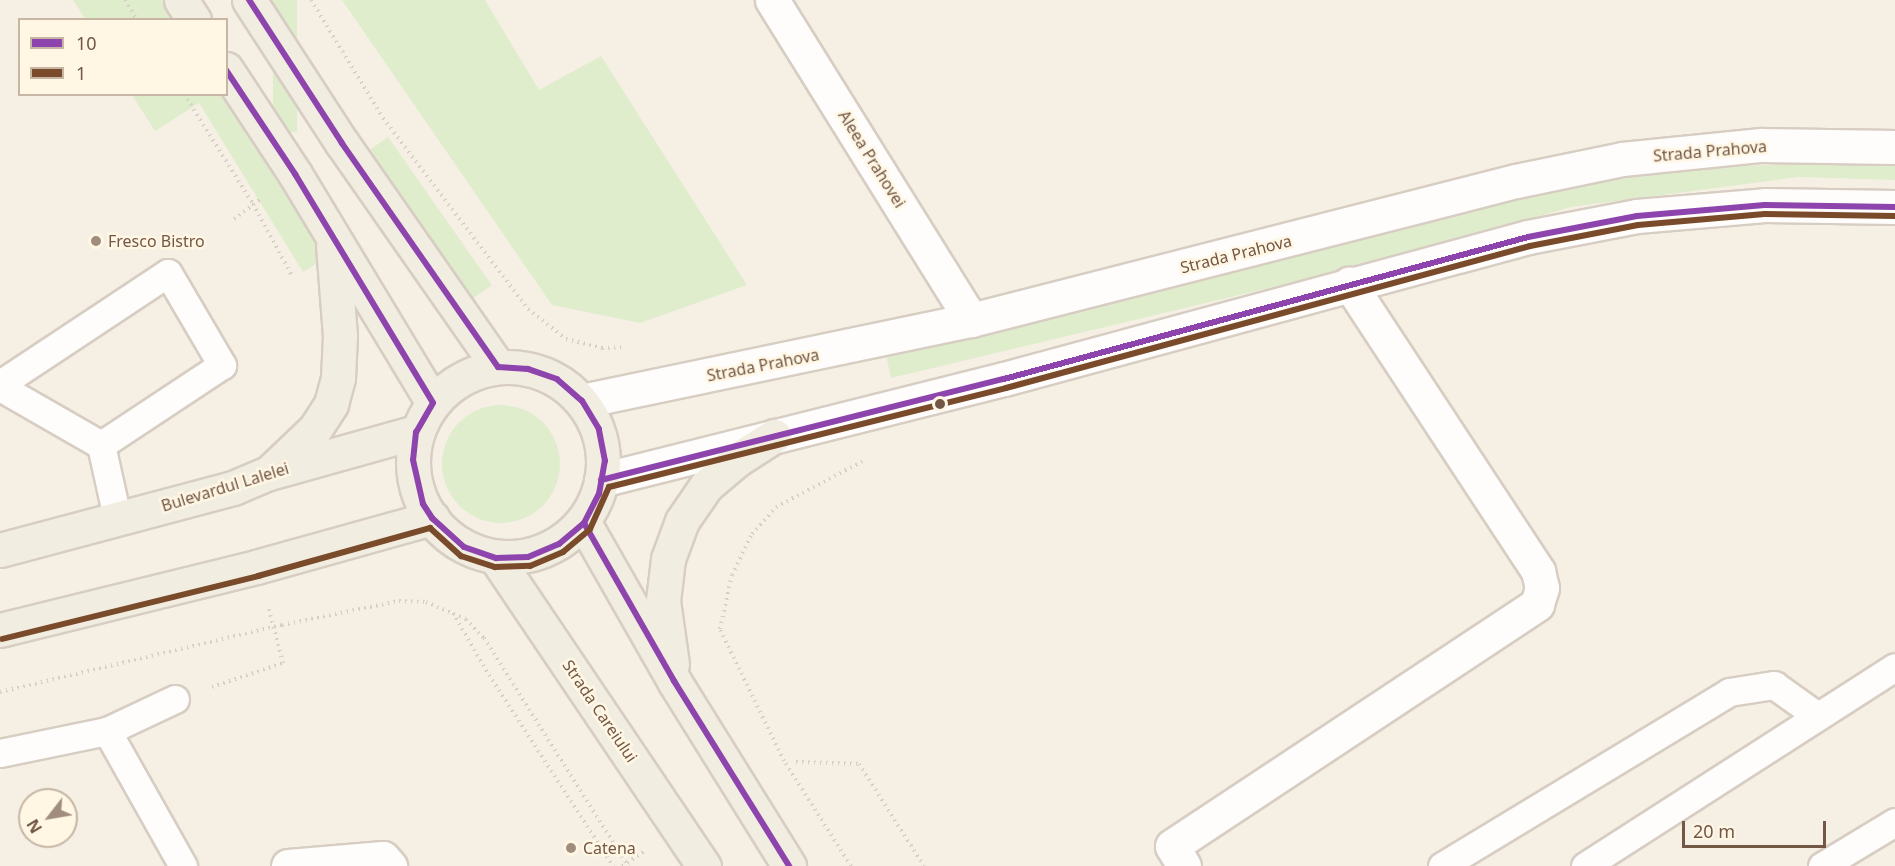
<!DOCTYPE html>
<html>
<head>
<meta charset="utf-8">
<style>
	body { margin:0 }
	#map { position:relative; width:1895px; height:866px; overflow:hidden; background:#f6f0e4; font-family:"Noto Sans",sans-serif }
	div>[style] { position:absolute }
	.green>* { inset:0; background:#dfedcd; transform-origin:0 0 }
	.round { border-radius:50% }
	.path>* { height:4px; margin-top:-2px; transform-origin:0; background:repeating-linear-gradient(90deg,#d7cfc7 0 1.5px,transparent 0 6px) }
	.roads { filter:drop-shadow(2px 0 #d7cdc3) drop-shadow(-2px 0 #d7cdc3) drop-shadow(0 2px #d7cdc3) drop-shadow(0 -2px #d7cdc3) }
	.lane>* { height:27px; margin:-13.5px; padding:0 13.5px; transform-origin:13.5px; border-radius:13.5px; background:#fefdfb }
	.street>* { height:33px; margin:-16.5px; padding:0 16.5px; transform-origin:16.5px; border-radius:16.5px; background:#fefdfb }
	.secondary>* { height:33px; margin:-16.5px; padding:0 16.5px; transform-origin:16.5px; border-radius:16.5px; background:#fefdfb }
	.primary>* { height:33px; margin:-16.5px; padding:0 16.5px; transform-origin:16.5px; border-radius:16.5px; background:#f2ede1 }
	.primary>.ring { margin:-16.5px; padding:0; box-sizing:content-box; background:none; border:33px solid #f2ede1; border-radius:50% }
	.bus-1>* { height:6px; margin:-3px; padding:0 3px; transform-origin:3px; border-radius:3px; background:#8e44ad }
	.bus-2>* { height:6px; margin:-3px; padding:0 3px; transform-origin:3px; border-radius:3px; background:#7a4b2a }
	.dots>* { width:16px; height:16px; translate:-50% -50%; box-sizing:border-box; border:3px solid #fff6e4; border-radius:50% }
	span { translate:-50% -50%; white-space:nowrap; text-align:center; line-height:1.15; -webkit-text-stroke:5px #fff6e4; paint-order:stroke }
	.street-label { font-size:16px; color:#735745 }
	.poi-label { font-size:16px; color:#735745 }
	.left { translate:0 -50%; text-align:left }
	.legend { position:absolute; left:18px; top:18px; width:210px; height:78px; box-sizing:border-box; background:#fff6e4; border:2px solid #c7b6a4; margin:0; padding:8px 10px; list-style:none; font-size:18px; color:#735745 }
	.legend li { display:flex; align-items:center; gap:12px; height:30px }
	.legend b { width:30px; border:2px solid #c7b6a4 }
	.north { position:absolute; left:18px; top:788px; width:60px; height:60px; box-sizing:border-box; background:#fff6e4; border:2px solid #c7b6a4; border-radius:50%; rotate:239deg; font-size:16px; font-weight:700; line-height:24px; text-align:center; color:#735745 }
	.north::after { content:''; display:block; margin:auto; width:21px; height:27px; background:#a18d7d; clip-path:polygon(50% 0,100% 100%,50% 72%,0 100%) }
	.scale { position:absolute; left:1682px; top:821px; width:144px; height:27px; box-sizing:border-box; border:3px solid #735745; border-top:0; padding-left:8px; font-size:18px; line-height:21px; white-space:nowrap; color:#735745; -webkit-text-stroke:4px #fff6e4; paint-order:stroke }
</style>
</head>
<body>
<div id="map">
	<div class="green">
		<i style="clip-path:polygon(73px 0,163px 0,175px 19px,85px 19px)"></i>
		<i style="left:273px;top:0;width:24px;height:132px"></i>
		<i style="clip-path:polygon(342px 0,485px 0,539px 90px,601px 56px,747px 285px,640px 323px,552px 305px)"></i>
		<i style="clip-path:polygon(132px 95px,224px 95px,327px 257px,303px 272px,199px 103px,155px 131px)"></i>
		<i style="left:388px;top:137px;width:181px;height:23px;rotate:55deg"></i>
		<i style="clip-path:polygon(1895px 160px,1895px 180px,1798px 177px,1571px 207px,1382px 261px,891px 378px,886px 355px,1455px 204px,1612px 171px)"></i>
		<i class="round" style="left:442px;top:405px;width:118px;height:118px"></i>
	</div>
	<div class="path">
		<i style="left:125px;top:0;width:23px;rotate:59deg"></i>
		<i style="left:311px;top:0;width:138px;rotate:58.6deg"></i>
		<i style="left:383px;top:118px;width:240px;rotate:52.8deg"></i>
		<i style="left:528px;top:309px;width:48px;rotate:38.3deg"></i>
		<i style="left:566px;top:339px;width:37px;rotate:14deg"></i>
		<i style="left:602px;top:348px;width:19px;rotate:-3deg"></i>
		<i style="left:184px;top:94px;width:130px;rotate:57.9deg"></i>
		<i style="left:253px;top:204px;width:80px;rotate:61.5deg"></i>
		<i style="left:234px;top:219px;width:35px;rotate:-37deg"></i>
		<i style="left:453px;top:613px;width:72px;rotate:59.9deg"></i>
		<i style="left:489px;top:675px;width:228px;rotate:57deg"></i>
		<i style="left:212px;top:687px;width:75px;rotate:-18.7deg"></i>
		<i style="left:283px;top:663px;width:59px;rotate:-104.7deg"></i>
		<i style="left:0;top:692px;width:290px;rotate:-13.4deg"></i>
		<i style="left:282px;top:625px;width:119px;rotate:-11.6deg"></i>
		<i style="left:399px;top:601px;width:27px;rotate:2deg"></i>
		<i style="left:426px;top:602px;width:43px;rotate:23deg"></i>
		<i style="left:466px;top:619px;width:26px;rotate:47deg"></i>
		<i style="left:484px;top:638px;width:270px;rotate:57.7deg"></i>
		<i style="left:796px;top:762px;width:63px;rotate:1.8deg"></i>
		<i style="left:859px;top:764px;width:121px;rotate:57.5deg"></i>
		<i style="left:622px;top:866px;width:27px;rotate:-33deg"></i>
		<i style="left:851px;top:866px;width:125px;rotate:-122.5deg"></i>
		<i style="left:784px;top:761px;width:147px;rotate:-115.9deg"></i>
		<i style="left:720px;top:629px;width:55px;rotate:-77.5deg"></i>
		<i style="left:732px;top:575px;width:46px;rotate:-64deg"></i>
		<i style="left:752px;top:534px;width:36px;rotate:-48deg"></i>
		<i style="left:776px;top:507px;width:98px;rotate:-27.9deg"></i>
	</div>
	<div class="roads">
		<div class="lane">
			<i style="left:0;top:384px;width:201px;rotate:-33.5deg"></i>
			<i style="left:168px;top:273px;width:107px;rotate:59.6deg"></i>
			<i style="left:222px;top:365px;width:145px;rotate:146.5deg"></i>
			<i style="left:0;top:387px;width:116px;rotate:29.9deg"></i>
			<i style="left:101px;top:445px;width:74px;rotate:77.5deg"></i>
			<i style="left:107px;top:731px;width:155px;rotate:60.6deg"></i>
			<i style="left:0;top:753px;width:109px;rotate:-11.6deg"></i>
			<i style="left:107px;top:731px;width:75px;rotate:-25.2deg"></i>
			<i style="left:1442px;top:866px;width:336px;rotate:-31.2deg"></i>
			<i style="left:1729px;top:692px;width:46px;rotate:-8.8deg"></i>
			<i style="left:1774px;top:685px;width:52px;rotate:35.5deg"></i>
			<i style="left:1585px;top:866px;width:368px;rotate:-32.7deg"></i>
			<i style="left:1822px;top:866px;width:85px;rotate:-31.1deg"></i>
		</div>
		<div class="street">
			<i style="left:772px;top:0;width:377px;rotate:58.1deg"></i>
			<i style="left:288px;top:866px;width:95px;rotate:-4.8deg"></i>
			<i style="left:383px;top:858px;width:11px;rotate:49deg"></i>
			<i style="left:1184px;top:866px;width:23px;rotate:-121deg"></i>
			<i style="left:1172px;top:846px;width:438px;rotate:-33.5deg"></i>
			<i style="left:1537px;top:604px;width:17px;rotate:-73deg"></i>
			<i style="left:1542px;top:588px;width:17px;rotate:-103deg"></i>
			<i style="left:1538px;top:571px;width:344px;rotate:-123.3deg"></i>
		</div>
		<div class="secondary">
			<i style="left:582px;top:401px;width:397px;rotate:-11.8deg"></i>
			<i style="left:971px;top:320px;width:562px;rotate:-14.31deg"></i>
			<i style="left:1516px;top:181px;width:108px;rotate:-11.7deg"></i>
			<i style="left:1622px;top:159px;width:140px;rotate:-5.8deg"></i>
			<i style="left:1761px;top:145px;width:134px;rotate:0.9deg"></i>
			<i style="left:601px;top:480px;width:415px;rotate:-14.1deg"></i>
			<i style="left:1004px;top:379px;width:543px;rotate:-15.16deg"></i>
			<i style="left:1528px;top:237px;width:111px;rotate:-10.9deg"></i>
			<i style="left:1637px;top:216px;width:128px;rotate:-4.9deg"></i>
			<i style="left:1765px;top:205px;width:130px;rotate:0.9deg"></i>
		</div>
		<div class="primary">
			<i style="left:181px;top:0;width:24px;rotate:57deg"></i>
			<i style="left:249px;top:0;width:171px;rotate:57deg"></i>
			<i style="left:342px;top:143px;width:273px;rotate:55.1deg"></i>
			<i style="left:226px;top:69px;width:126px;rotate:56.7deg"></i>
			<i style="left:295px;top:174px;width:267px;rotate:58.9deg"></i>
			<i class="ring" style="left:413px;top:367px;width:157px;height:157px"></i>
			<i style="left:272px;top:470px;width:59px;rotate:-43.6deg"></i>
			<i style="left:315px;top:429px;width:30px;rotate:-57deg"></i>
			<i style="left:331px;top:404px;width:27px;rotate:-75deg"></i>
			<i style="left:338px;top:378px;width:42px;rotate:-87.3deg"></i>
			<i style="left:340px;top:336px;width:90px;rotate:-94.4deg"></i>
			<i style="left:584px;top:523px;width:182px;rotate:60.3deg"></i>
			<i style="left:674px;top:681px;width:218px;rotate:58.1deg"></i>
			<i style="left:0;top:550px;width:241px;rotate:-14.9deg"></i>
			<i style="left:233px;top:488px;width:39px;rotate:-23deg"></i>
			<i style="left:269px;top:473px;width:153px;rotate:-15.6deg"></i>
			<i style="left:496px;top:558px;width:372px;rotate:56deg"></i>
			<i style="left:0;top:630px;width:264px;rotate:-13.8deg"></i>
			<i style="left:256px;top:567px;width:183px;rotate:-15.6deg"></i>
			<i style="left:672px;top:664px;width:64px;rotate:-98.1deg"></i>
			<i style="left:663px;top:601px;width:42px;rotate:-83.2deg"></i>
			<i style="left:668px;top:559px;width:40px;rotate:-69.8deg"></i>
			<i style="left:682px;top:521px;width:42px;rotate:-55.6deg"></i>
			<i style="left:706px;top:486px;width:42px;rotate:-40.2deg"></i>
			<i style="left:738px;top:459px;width:43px;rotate:-32.6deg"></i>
		</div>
	</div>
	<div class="bus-1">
		<i style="left:226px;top:70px;width:125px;rotate:56.4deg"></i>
		<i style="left:295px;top:174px;width:267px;rotate:58.9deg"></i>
		<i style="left:433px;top:403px;width:34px;rotate:120deg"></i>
		<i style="left:416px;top:432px;width:28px;rotate:96deg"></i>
		<i style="left:413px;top:460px;width:45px;rotate:77.2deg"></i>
		<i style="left:423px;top:504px;width:17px;rotate:57deg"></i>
		<i style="left:432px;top:518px;width:43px;rotate:42.2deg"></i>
		<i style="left:464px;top:547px;width:34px;rotate:19deg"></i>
		<i style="left:496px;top:558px;width:32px;rotate:-2deg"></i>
		<i style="left:528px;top:557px;width:34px;rotate:-23deg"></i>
		<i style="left:559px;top:544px;width:33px;rotate:-40deg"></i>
		<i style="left:584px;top:523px;width:33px;rotate:-63deg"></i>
		<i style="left:599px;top:494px;width:34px;rotate:-80deg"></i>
		<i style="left:605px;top:461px;width:33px;rotate:-101deg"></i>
		<i style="left:599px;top:429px;width:33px;rotate:-121deg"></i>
		<i style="left:582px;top:401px;width:33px;rotate:-139deg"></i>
		<i style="left:557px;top:379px;width:31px;rotate:-161deg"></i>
		<i style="left:528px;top:369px;width:30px;rotate:-176deg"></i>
		<i style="left:498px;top:367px;width:273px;rotate:-124.9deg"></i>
		<i style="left:342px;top:143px;width:171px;rotate:-123deg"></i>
		<i style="left:601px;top:480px;width:415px;rotate:-14.1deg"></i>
		<i style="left:1004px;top:379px;width:543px;rotate:-15.16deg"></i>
		<i style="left:1528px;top:237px;width:111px;rotate:-10.9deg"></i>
		<i style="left:1637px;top:216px;width:128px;rotate:-4.9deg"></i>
		<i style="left:1765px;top:205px;width:130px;rotate:0.9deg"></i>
		<i style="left:584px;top:523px;width:182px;rotate:60.3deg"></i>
		<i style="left:674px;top:681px;width:218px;rotate:58.1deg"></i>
	</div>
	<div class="bus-2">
		<i style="left:2px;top:639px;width:264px;rotate:-13.8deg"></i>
		<i style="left:258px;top:576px;width:179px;rotate:-15.6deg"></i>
		<i style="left:430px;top:528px;width:42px;rotate:42.1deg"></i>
		<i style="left:461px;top:556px;width:36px;rotate:18deg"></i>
		<i style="left:495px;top:567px;width:35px;rotate:-2deg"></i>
		<i style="left:530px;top:566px;width:36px;rotate:-23deg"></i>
		<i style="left:563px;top:552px;width:35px;rotate:-40deg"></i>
		<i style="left:590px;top:529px;width:46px;rotate:-65.7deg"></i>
		<i style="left:609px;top:487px;width:409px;rotate:-14deg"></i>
		<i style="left:1006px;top:388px;width:543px;rotate:-15.16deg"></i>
		<i style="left:1530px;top:246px;width:110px;rotate:-11deg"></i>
		<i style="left:1638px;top:225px;width:127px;rotate:-5deg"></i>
		<i style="left:1765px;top:214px;width:130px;rotate:0.9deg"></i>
	</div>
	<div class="dots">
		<i style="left:96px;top:241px;background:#a18d7d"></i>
		<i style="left:940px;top:404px;background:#735745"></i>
		<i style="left:571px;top:848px;background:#a18d7d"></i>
	</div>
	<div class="street-label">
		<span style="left:1710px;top:151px;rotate:-5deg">Strada Prahova</span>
		<span style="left:872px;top:159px;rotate:58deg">Aleea Prahovei</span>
		<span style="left:1236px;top:254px;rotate:-14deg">Strada Prahova</span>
		<span style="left:763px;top:365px;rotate:-11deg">Strada Prahova</span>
		<span style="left:225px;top:487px;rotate:-17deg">Bulevardul Lalelei</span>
		<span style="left:600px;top:711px;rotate:56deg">Strada Careiului</span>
	</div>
	<div class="poi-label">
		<span class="left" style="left:108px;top:241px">Fresco Bistro</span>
		<span class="left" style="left:583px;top:848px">Catena</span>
	</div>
	<ul class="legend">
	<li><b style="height:8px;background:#8e44ad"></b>10</li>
	<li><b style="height:8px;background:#7a4b2a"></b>1</li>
	</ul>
	<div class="north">N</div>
	<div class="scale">20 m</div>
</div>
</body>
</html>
